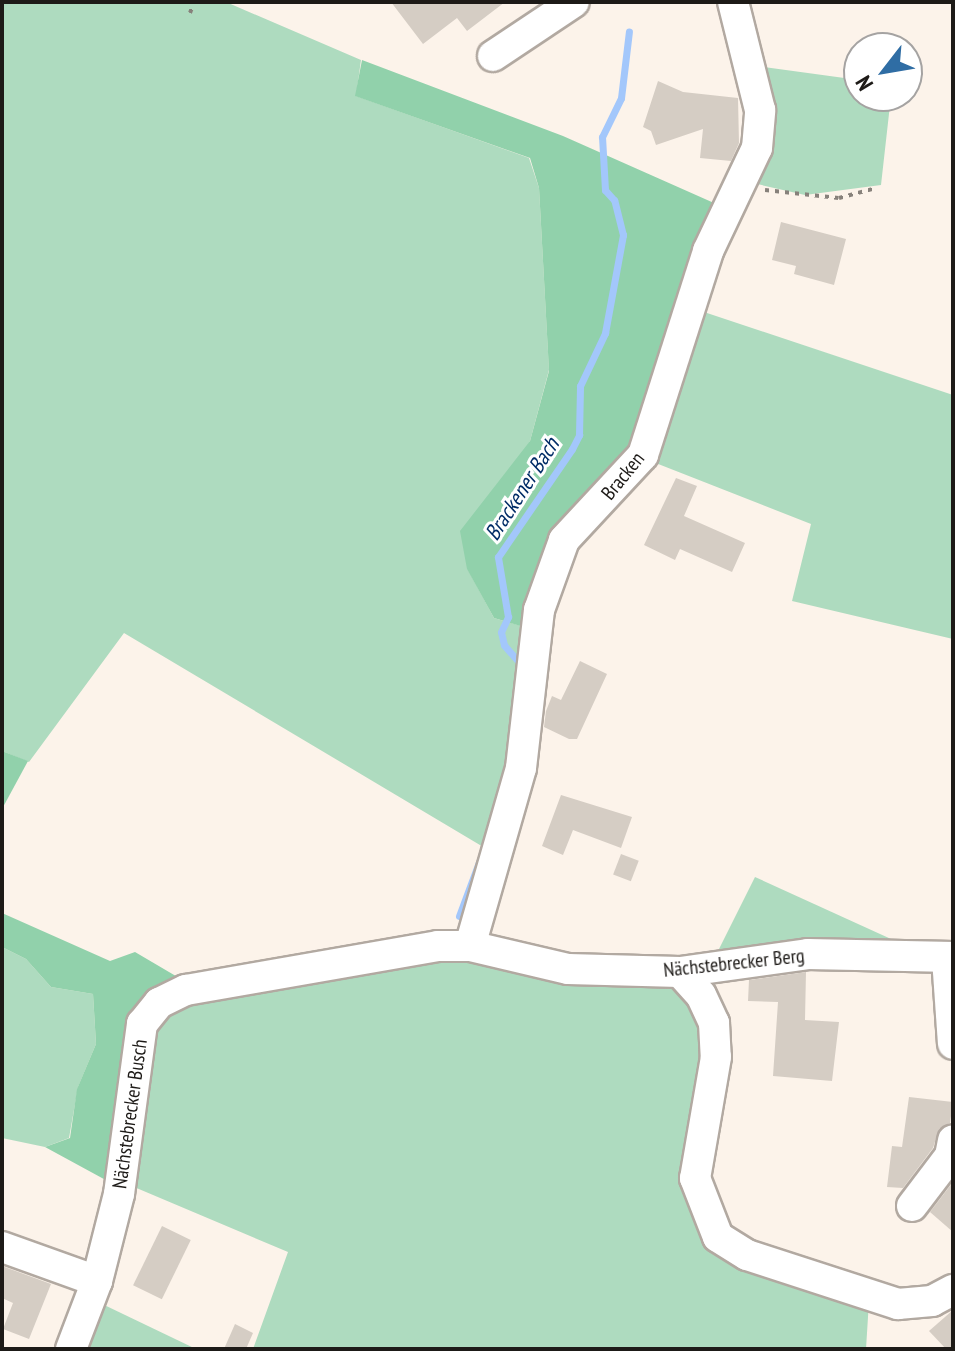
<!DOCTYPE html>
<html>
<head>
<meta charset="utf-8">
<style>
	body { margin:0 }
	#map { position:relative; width:955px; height:1351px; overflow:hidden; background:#fcf3ea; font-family:"PT Sans Narrow",sans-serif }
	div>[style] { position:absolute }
	.green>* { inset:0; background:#aedbbf }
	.forest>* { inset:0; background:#91d1ab }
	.stream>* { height:7px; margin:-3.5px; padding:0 3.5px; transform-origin:3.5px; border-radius:3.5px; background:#a3c7fb }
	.building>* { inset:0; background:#d5cdc4; transform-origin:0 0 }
	.path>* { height:4px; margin-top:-2px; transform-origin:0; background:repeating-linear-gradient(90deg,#87817b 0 4px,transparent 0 10px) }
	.roads { filter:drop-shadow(2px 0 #b2a9a1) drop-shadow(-2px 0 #b2a9a1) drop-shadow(0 2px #b2a9a1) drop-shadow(0 -2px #b2a9a1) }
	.minor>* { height:30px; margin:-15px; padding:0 15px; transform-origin:15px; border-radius:15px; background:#fff }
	span { translate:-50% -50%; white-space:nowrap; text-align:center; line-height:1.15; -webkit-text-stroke:6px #fff; paint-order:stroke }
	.street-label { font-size:20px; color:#1d1a17 }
	.water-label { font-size:22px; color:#002c66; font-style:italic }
	.frame { position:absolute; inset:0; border:4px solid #1d1a17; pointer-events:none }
	.north { position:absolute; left:843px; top:32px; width:80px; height:80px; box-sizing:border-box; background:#fff; border:2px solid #a5a3a2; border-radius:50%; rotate:239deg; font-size:22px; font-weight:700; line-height:32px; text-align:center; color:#1d1a17 }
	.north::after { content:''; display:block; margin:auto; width:28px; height:36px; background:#2f6da4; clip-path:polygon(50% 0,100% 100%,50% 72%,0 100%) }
</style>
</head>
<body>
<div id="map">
	<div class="green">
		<i style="clip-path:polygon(2px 2px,226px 2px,361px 60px,356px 96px,529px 158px,539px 188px,549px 370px,530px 441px,467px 568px,494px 618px,535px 630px,490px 851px,124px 633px,29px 762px,2px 751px)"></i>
		<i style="clip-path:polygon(756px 66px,859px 80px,859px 96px,891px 96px,881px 185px,805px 195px,744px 181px)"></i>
		<i style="clip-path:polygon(698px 310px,953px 395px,953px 639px,792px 601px,811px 524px,648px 460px)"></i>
		<i style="clip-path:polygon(755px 877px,902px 944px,712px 963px)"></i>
		<i style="clip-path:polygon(2px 947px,26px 959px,51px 987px,93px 994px,96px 1044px,78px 1087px,69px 1138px,45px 1147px,2px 1138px)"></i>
		<i style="clip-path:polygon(443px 953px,673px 978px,706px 1018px,701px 1113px,713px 1238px,869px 1301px,866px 1349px,253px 1349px,288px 1252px,127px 1184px,149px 1035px,162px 1015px,182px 1005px)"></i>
		<i style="clip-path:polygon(98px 1302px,196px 1349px,77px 1349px)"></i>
	</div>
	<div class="forest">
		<i style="clip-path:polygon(362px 60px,563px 136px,723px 207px,638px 453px,561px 538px,534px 630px,494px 618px,467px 569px,460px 531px,530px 441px,549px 371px,539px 188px,530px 158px,355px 96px)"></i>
		<i style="clip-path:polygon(2px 751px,28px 761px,2px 809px)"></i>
		<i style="clip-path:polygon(2px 913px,110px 961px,135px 952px,186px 982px,158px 996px,113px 1184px,45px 1147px,70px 1138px,77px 1089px,96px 1044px,93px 994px,51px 987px,26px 959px,2px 947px)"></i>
	</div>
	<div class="stream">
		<i style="left:524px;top:668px;width:30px;rotate:-131deg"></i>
		<i style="left:504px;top:645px;width:13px;rotate:-103deg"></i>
		<i style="left:501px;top:632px;width:17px;rotate:-65deg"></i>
		<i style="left:508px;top:617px;width:61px;rotate:-99.5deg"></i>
		<i style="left:498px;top:557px;width:131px;rotate:-55.6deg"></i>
		<i style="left:572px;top:449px;width:16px;rotate:-63deg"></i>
		<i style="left:579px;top:435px;width:49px;rotate:-88.8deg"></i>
		<i style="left:580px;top:386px;width:59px;rotate:-64.7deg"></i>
		<i style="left:605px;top:333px;width:100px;rotate:-79.6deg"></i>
		<i style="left:623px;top:235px;width:36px;rotate:-104deg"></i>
		<i style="left:614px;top:200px;width:13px;rotate:-132deg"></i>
		<i style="left:605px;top:190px;width:53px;rotate:-93.2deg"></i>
		<i style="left:602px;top:137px;width:43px;rotate:-64deg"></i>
		<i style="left:621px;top:98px;width:67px;rotate:-83.2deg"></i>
		<i style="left:459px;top:916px;width:58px;rotate:-69.7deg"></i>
	</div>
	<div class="building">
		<i style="clip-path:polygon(391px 2px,505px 2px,467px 31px,457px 18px,423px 44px)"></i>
		<i style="clip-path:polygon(658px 81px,683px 92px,738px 98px,739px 143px,731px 161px,700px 158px,703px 129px,656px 145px,651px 131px,643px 127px)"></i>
		<i style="clip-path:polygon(781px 222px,846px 239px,834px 285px,794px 274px,796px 266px,772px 260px)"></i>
		<i style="clip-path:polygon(676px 478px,697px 486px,684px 516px,745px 543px,732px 572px,680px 549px,675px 560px,644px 545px)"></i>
		<i style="clip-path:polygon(580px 661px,607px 674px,577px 739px,569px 739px,544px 727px,546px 711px,552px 696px,561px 700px)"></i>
		<i style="clip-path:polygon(561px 795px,632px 817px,621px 848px,573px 830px,563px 855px,542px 846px)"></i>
		<i style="left:621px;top:854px;width:19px;height:22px;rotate:21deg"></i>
		<i style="clip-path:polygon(806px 972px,805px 1020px,839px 1022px,832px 1081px,773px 1076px,778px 1002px,748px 1001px,749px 980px)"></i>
		<i style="clip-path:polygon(909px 1097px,953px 1102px,950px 1123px,939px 1129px,933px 1148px,903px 1188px,887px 1187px,892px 1146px,902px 1147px)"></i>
		<i style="clip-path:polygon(953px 1182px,953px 1232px,930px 1212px)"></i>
		<i style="left:162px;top:1226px;width:32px;height:66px;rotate:26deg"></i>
		<i style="clip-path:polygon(2px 1266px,51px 1284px,29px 1339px,3px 1329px,13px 1303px,2px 1298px)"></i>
		<i style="clip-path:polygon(953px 1310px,953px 1349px,946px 1349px,929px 1331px)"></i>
		<i style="clip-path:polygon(235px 1324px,253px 1333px,246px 1349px,224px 1349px)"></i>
	</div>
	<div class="path">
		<i style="left:190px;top:13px;width:12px;rotate:-70deg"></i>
		<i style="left:765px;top:190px;width:74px;rotate:6.2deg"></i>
		<i style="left:839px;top:198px;width:39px;rotate:-15deg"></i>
	</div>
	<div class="roads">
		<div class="minor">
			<i style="left:493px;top:56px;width:97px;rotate:-33.7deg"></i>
			<i style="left:470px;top:946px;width:185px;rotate:-74deg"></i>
			<i style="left:521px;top:768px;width:159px;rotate:-83.5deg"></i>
			<i style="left:539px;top:610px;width:74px;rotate:-70.3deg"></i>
			<i style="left:564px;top:540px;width:116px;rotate:-47.1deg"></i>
			<i style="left:643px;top:455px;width:214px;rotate:-72.3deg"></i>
			<i style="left:708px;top:251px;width:114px;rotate:-64.6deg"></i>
			<i style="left:757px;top:148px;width:38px;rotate:-85deg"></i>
			<i style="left:760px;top:110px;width:111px;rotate:-104deg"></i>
			<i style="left:947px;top:958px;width:86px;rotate:86deg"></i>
			<i style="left:680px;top:972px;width:31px;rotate:48deg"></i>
			<i style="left:701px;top:995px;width:31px;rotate:65deg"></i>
			<i style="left:714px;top:1023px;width:34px;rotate:87deg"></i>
			<i style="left:716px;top:1057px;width:123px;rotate:99.8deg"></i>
			<i style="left:695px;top:1178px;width:63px;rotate:68.7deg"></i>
			<i style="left:718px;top:1237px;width:34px;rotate:32deg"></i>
			<i style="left:747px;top:1255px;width:159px;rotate:18deg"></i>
			<i style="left:898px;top:1304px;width:34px;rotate:-5deg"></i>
			<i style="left:932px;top:1301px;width:24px;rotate:-28deg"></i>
			<i style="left:912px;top:1206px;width:63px;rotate:-52.8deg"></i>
			<i style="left:950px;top:1156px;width:16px;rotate:-79deg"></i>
			<i style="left:2px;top:1247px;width:101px;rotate:19.7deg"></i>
			<i style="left:71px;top:1349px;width:73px;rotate:-69.1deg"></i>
			<i style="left:97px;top:1281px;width:90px;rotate:-75.8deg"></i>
			<i style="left:119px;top:1194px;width:172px;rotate:-82.3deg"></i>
			<i style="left:142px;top:1024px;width:27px;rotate:-51deg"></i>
			<i style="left:159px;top:1003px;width:30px;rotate:-26deg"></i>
			<i style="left:186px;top:990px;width:256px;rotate:-9.9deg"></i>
			<i style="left:438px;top:946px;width:32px"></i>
			<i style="left:470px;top:946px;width:101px;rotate:13.2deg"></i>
			<i style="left:568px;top:969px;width:112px;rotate:1.5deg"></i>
			<i style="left:680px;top:972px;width:129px;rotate:-8deg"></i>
			<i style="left:808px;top:954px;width:145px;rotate:1.2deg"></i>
		</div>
	</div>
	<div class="street-label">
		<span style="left:623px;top:476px;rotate:-51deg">Bracken</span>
		<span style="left:734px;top:963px;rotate:-6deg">Nächstebrecker Berg</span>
		<span style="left:130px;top:1114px;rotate:-82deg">Nächstebrecker Busch</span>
	</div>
	<div class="water-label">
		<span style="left:522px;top:489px;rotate:-57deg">Brackener Bach</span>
	</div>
	<div class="frame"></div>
	<div class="north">N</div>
</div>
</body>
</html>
